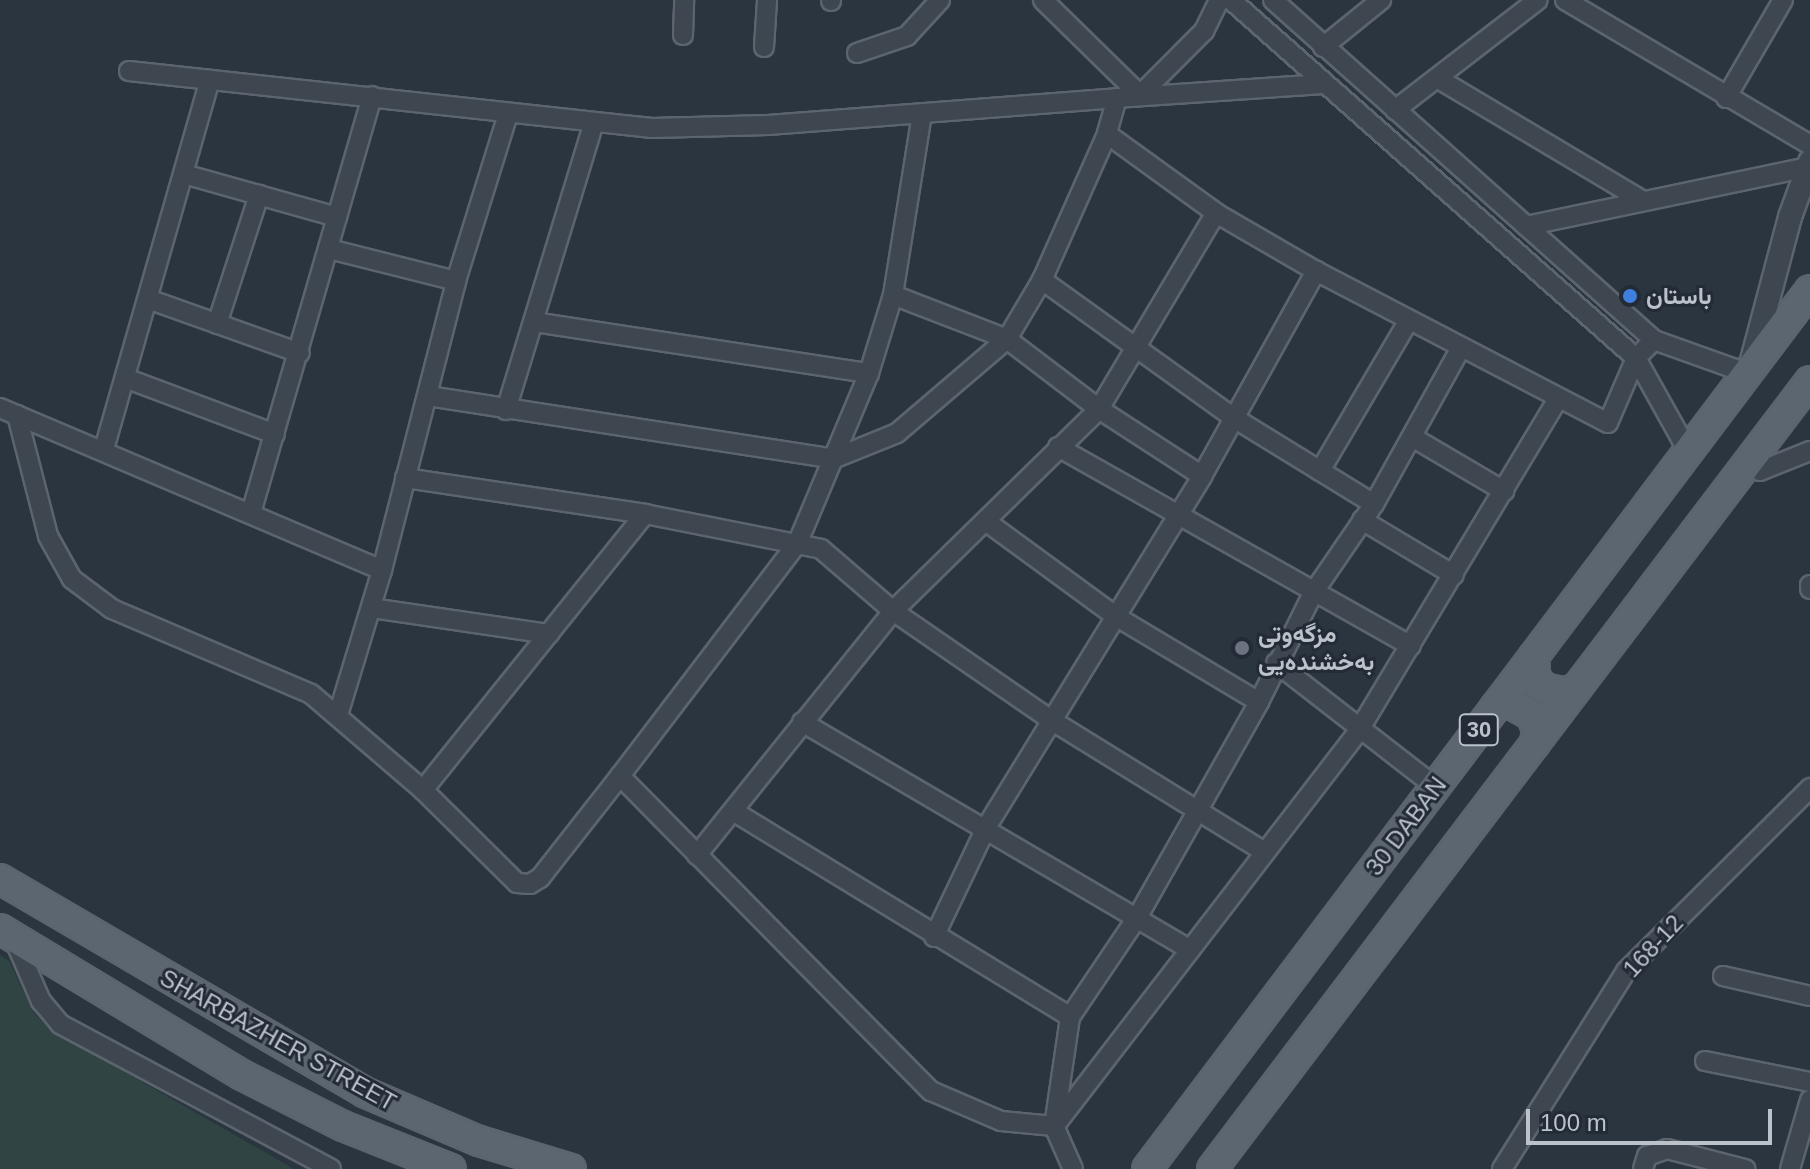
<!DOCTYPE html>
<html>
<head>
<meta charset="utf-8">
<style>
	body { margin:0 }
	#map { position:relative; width:1810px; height:1169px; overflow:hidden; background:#2a3540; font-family:Helvetica,Vazirmatn,sans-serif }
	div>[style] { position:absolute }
	.green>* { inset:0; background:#2f4443 }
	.roads { filter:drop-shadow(2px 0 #5c646e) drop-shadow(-2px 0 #5c646e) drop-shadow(0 2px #5c646e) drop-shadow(0 -2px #5c646e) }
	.minor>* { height:18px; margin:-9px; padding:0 9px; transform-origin:9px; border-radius:9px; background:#3e4650 }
	.tertiary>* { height:22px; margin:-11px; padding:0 11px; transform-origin:11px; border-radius:11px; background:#3e4650 }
	.primary>* { height:28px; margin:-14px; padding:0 14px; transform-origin:14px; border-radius:14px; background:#5c6670 }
	.dots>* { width:22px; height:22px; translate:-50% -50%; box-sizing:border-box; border:4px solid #232b36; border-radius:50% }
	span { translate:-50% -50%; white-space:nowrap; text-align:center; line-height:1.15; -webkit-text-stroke:6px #232b36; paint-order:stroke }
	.shield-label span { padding:2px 6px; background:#232b36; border:2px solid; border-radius:6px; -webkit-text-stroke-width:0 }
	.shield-label { font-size:22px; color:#bbc2ca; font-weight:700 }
	.poi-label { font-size:24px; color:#bbc2ca; font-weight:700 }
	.left { translate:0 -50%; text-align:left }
	.street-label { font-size:24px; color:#bbc2ca }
	.scale { position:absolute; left:1526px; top:1109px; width:246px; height:36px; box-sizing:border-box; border:4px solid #bbc2ca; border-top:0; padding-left:10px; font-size:24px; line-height:28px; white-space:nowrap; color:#bbc2ca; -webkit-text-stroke:6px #232b36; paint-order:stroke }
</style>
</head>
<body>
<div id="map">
	<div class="green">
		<i style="clip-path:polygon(0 955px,9px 961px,34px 1013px,50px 1029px,294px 1169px,0 1169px)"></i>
	</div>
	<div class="roads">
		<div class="minor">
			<i style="left:1043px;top:0;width:136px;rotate:44.4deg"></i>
			<i style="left:1231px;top:0;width:541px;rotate:41.48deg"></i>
			<i style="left:1636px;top:358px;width:107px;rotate:60.8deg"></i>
			<i style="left:1273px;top:0;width:511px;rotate:41.75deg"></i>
			<i style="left:1654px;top:340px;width:101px;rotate:19.7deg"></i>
			<i style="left:1565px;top:0;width:285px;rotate:30.6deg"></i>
			<i style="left:831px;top:1px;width:1px;rotate:-90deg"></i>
			<i style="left:683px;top:35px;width:35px;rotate:-88deg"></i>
			<i style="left:764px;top:47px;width:47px;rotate:-86.3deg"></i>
			<i style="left:1323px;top:47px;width:75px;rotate:-39deg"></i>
			<i style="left:857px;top:53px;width:53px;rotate:-18.8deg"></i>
			<i style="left:907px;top:36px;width:49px;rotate:-47.5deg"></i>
			<i style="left:129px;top:71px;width:526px;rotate:6.22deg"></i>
			<i style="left:652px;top:128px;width:116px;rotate:-1.5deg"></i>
			<i style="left:768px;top:125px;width:350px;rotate:-4.4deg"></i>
			<i style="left:1117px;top:98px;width:37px;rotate:106deg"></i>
			<i style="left:1107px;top:134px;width:135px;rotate:35.9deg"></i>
			<i style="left:1216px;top:213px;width:116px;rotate:30.1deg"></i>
			<i style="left:1316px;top:271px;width:329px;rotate:27.5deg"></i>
			<i style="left:1608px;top:423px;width:71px;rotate:-66.7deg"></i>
			<i style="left:1636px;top:358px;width:25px;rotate:-45deg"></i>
			<i style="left:1437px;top:78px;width:239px;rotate:30.8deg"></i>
			<i style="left:1140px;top:95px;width:91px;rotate:-45deg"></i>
			<i style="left:1204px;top:31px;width:34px;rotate:-64deg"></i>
			<i style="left:1117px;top:98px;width:205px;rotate:-3.9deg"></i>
			<i style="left:1726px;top:98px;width:113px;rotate:-59.8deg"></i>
			<i style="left:1395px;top:110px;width:180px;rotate:-37.6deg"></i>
			<i style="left:184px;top:174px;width:159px;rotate:15.7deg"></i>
			<i style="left:1526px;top:226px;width:289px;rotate:-11.8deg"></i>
			<i style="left:329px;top:249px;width:131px;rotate:14.1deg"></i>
			<i style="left:1042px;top:280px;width:236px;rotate:35.7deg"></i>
			<i style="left:1234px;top:418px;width:164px;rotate:31.6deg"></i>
			<i style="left:893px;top:295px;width:122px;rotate:21.1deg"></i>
			<i style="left:1007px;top:339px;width:116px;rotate:37.3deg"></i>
			<i style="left:1099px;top:409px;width:123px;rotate:33deg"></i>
			<i style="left:148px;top:299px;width:161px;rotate:19.6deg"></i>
			<i style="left:534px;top:322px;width:339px;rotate:8.7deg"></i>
			<i style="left:217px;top:324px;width:136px;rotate:-72deg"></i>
			<i style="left:125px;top:378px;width:160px;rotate:20.5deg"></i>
			<i style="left:428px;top:396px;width:410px;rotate:8.8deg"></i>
			<i style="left:833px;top:459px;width:69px;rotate:-22.1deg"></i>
			<i style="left:897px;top:433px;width:145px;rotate:-40.5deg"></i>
			<i style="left:1007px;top:339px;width:69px;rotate:-59.3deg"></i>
			<i style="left:1042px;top:280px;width:160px;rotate:-66deg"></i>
			<i style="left:0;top:408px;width:415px;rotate:23deg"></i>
			<i style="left:506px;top:410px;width:300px;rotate:-73deg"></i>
			<i style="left:17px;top:415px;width:125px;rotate:75.6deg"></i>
			<i style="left:48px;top:536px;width:49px;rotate:60.8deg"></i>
			<i style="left:72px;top:579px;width:50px;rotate:36.9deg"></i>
			<i style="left:112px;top:609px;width:216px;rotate:23.1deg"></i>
			<i style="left:311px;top:694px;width:148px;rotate:40.6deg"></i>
			<i style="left:423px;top:790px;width:132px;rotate:44.7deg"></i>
			<i style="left:517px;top:883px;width:13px;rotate:4deg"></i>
			<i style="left:530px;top:884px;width:12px;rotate:-31deg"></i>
			<i style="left:540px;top:878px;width:130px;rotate:-51.9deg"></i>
			<i style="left:620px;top:776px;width:294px;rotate:-52.7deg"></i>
			<i style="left:798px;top:542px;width:183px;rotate:-67.2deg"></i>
			<i style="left:869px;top:373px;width:82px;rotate:-72.9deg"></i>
			<i style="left:893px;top:295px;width:183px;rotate:-80.9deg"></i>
			<i style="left:1412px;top:437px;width:107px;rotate:30.4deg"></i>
			<i style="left:1058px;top:447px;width:405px;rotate:29.4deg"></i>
			<i style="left:104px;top:449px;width:384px;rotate:-74deg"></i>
			<i style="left:1750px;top:461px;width:14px;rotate:45deg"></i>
			<i style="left:1760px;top:471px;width:54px;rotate:-21.8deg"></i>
			<i style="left:1320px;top:471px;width:175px;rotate:-59.5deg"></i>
			<i style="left:405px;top:478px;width:243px;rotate:8.5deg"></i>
			<i style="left:645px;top:514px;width:179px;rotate:11.2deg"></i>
			<i style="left:821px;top:549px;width:95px;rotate:40.7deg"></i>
			<i style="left:893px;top:611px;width:192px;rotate:34.6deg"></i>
			<i style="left:1051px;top:720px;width:251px;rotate:31.7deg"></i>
			<i style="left:251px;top:513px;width:434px;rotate:-73.8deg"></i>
			<i style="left:1362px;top:520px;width:107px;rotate:30.9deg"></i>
			<i style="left:987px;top:522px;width:161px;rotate:36.2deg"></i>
			<i style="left:1117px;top:617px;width:165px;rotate:30.9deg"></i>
			<i style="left:1810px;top:585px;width:4px;rotate:90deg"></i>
			<i style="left:371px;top:608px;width:180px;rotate:8.3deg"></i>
			<i style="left:1276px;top:663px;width:202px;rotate:37.8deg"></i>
			<i style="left:338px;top:715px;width:152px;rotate:-73.1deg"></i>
			<i style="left:382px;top:570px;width:298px;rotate:-75.6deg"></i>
			<i style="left:456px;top:281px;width:175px;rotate:-72.7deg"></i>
			<i style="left:802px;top:722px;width:450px;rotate:30.4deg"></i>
			<i style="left:620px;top:776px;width:443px;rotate:45.4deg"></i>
			<i style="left:931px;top:1091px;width:76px;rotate:23.2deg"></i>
			<i style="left:1001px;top:1121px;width:53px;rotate:5.4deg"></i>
			<i style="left:1054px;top:1126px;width:47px;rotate:66.2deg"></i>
			<i style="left:423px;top:790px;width:354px;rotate:-51.2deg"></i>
			<i style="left:733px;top:811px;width:395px;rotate:31.4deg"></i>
			<i style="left:697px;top:855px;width:313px;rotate:-51.2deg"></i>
			<i style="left:893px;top:611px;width:289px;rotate:-44.4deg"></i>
			<i style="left:1099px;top:409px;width:228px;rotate:-59.2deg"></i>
			<i style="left:934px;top:937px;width:123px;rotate:-64.5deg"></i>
			<i style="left:987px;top:826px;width:411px;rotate:-58.4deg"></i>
			<i style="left:1202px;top:476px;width:235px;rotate:-60.9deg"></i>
			<i style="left:14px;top:939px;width:68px;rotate:66.5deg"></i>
			<i style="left:41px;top:1001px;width:30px;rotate:50deg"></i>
			<i style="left:60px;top:1024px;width:307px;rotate:28.1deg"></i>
			<i style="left:1723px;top:976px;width:89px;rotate:12.9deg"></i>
			<i style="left:1705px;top:1061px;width:107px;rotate:11.3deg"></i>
			<i style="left:1056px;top:1124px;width:497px;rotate:-52.4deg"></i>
			<i style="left:1359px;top:730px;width:386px;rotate:-59deg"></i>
			<i style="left:1054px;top:1126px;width:110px;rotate:-81.6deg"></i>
			<i style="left:1070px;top:1017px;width:122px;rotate:-56deg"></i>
			<i style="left:1138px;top:916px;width:246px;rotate:-60.5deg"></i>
			<i style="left:1259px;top:702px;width:122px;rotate:-63.6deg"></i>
			<i style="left:1313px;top:593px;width:108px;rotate:-55.6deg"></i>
			<i style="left:1374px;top:504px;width:179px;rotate:-60.9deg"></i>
			<i style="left:1502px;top:1169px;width:234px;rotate:-57.9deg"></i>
			<i style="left:1626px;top:971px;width:260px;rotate:-44.8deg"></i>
			<i style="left:1643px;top:1169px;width:14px;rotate:-73deg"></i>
			<i style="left:1647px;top:1156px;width:21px;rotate:-19deg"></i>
			<i style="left:1667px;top:1149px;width:81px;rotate:14.4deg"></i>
			<i style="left:1790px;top:1169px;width:72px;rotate:-73.8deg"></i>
		</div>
		<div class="tertiary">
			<i style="left:1752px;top:360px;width:148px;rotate:-75.1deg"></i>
			<i style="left:1790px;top:217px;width:59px;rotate:-70deg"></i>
		</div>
		<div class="primary">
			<i style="left:1534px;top:656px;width:21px;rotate:87deg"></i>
			<i style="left:1535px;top:677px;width:14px;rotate:51deg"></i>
			<i style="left:1544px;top:688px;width:22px;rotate:13deg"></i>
			<i style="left:1565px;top:693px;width:14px;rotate:-25deg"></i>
			<i style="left:1496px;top:706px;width:15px;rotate:-8deg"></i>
			<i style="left:1511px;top:704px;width:23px;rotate:29deg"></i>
			<i style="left:1531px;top:715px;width:15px;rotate:67deg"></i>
			<i style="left:1537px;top:729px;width:15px;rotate:98deg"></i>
			<i style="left:0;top:879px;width:422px;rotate:30.3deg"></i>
			<i style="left:364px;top:1092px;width:125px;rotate:23.1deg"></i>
			<i style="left:479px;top:1141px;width:96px;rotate:16.9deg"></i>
			<i style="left:0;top:929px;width:283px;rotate:31.1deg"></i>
			<i style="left:242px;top:1075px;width:113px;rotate:26.8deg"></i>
			<i style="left:343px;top:1126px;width:116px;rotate:21.7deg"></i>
			<i style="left:1147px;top:1169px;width:1101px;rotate:-52.97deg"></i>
			<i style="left:1212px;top:1169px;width:989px;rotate:-52.81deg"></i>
		</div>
	</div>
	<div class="dots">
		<i style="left:1630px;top:296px;background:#3f7fe0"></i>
		<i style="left:1242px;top:648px;background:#6b7280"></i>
	</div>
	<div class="shield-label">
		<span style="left:1479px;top:730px">30</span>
	</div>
	<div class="poi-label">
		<span class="left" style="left:1646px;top:296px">باستان</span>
		<span class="left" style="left:1258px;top:648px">مزگەوتی<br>بەخشندەیی</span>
	</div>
	<div class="street-label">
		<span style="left:1406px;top:826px;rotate:-53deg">30 DABAN</span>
		<span style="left:1653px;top:946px;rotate:-47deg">168-12</span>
		<span style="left:278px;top:1040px;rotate:29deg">SHARBAZHER STREET</span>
	</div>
	<div class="scale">100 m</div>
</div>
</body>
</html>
